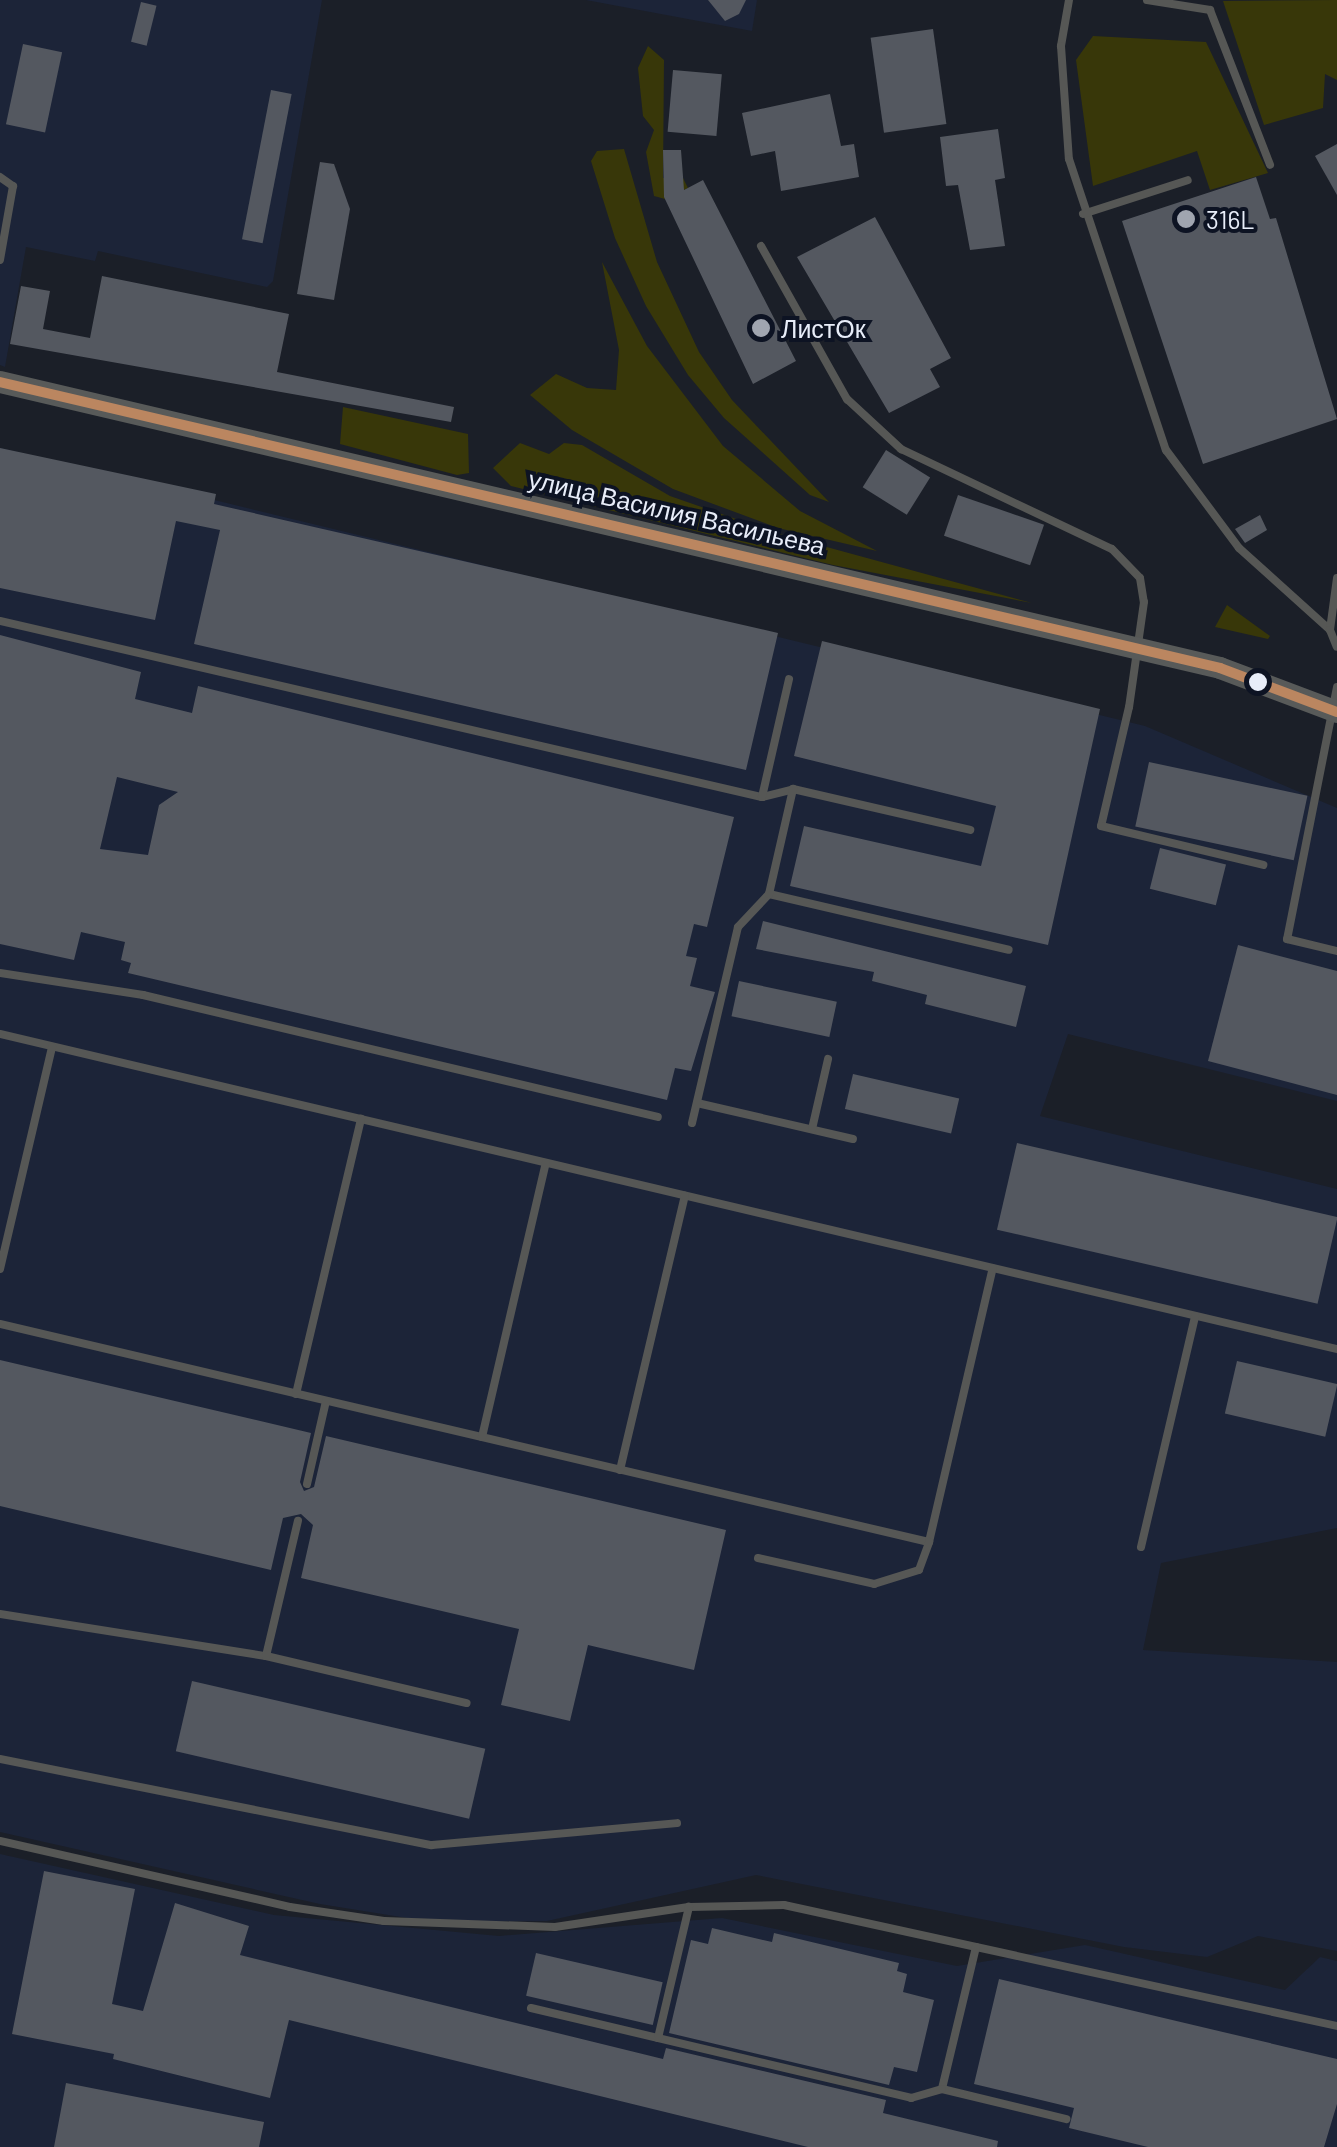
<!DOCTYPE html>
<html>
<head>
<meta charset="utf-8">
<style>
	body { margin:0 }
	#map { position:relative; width:1337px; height:2147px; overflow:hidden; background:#1b1f28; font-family:Barlow,sans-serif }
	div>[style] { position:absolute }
	.built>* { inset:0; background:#1c2438 }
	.green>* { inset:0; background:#383709 }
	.building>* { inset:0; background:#545860; transform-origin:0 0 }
	.lane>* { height:8px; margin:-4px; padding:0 4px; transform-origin:4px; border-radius:4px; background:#565755 }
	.secondary>* { height:22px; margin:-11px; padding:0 11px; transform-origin:11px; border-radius:11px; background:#585a59 }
	.bus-1>* { height:10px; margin:-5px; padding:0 5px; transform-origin:5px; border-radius:5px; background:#bb8660 }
	.dots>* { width:28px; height:28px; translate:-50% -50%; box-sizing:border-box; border:5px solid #0d1323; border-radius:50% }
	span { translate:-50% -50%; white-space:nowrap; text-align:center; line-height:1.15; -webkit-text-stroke:8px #0d1323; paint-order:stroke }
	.poi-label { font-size:25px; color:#e8edf9 }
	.left { translate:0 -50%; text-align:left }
	.street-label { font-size:25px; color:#e8edf9 }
</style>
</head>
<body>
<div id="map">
	<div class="built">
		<i style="clip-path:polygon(0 0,322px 0,273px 281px,267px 287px,98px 251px,95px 261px,26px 247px,5px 367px,0 365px)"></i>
		<i style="clip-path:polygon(586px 0,757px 0,752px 31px)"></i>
		<i style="clip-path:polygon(0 448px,1145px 726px,1337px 808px,1337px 1101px,1068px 1034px,1040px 1116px,1337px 1189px,1337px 1528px,1161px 1563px,1143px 1650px,1337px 1662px,1337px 1951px,1258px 1936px,1207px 1957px,1124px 1947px,756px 1875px,547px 1921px,432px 1922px,320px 1904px,0 1832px)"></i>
		<i style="clip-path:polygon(0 1854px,274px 1915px,499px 1936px,722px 1918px,957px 1966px,1085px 1945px,1285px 1990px,1320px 1957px,1337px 1961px,1337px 2147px,0 2147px)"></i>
	</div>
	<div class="green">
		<i style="clip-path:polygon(1337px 0,1337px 80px,1325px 74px,1323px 108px,1264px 125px,1223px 1px)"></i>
		<i style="clip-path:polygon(1093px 36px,1206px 42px,1268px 173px,1210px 190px,1197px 151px,1093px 186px,1076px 60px)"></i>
		<i style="clip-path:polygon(648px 46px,664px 60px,663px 178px,683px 178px,688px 188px,665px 199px,654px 196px,646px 152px,654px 130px,643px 116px,638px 68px)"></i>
		<i style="clip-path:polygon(624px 149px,657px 262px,699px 352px,732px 400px,829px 502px,810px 495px,724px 418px,688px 375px,646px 306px,615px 238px,591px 161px,597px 151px)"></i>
		<i style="clip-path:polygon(602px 262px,647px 346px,723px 446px,800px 511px,877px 551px,778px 528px,673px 489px,572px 430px,530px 395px,556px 374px,587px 388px,616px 390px,619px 350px)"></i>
		<i style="clip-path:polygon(343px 407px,468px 434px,469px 473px,457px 475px,340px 444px)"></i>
		<i style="clip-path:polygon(520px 443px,549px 454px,564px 443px,582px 445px,670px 496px,779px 534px,1032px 603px,833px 565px,511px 486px,493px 468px)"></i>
		<i style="clip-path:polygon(1227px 605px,1270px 636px,1268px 639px,1215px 627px)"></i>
	</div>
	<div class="building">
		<i style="clip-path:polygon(708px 0,746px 0,739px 14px,725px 21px)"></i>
		<i style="left:141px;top:2px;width:16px;height:41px;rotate:14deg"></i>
		<i style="left:933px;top:29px;width:96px;height:63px;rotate:82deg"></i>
		<i style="left:23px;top:44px;width:40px;height:82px;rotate:12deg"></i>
		<i style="left:673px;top:70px;width:49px;height:62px;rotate:5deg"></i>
		<i style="left:271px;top:90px;width:21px;height:152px;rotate:11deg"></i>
		<i style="clip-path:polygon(830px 94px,841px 146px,854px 144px,859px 177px,781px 191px,775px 151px,751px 156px,742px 113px)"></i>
		<i style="clip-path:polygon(998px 129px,1005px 178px,995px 180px,1005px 246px,970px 250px,958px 185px,946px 186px,940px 137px)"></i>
		<i style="clip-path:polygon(1337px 144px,1337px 195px,1315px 156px)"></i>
		<i style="clip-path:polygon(663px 150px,681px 150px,684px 190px,703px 180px,796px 361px,753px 384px,664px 197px)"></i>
		<i style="clip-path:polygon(320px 162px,334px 164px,350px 209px,334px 300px,297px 294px)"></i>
		<i style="clip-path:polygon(1256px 177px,1270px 219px,1276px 218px,1337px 419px,1203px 464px,1122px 221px)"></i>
		<i style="clip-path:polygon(875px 217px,951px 358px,930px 369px,940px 387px,889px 413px,797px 257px)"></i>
		<i style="clip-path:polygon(102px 276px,289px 314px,277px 372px,454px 407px,451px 422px,10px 344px,21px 286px,50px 291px,43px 329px,90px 338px)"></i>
		<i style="clip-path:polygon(0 448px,216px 494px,214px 504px,778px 633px,746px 770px,194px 644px,220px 530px,176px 521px,155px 620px,0 588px)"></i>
		<i style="left:886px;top:450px;width:52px;height:44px;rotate:32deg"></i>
		<i style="left:958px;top:495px;width:91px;height:43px;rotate:19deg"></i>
		<i style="clip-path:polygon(1260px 515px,1267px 530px,1245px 543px,1235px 529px)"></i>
		<i style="clip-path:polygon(evenodd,0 635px,141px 672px,135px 699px,192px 713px,198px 686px,734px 817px,707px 927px,694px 924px,686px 956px,697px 958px,690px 986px,715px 992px,691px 1071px,675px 1068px,667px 1100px,128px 973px,131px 963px,121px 960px,125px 942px,81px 932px,74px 960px,0 944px,0 635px,117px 777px,178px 792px,159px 805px,148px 855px,100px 849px,117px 777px)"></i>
		<i style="clip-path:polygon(822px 641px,1100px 709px,1048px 945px,790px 886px,804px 826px,981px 866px,996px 806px,794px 756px)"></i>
		<i style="left:1149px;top:762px;width:162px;height:66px;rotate:12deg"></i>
		<i style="left:1160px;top:848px;width:68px;height:42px;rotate:14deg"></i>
		<i style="clip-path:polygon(763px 921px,1026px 986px,1016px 1027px,925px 1004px,927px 995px,872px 981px,874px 972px,756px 949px)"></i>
		<i style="clip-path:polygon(1238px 945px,1337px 971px,1337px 1095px,1208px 1061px)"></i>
		<i style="left:739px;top:981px;width:100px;height:36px;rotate:12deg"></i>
		<i style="left:853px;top:1074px;width:109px;height:36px;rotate:13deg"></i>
		<i style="left:1017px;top:1143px;width:329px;height:89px;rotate:13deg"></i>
		<i style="clip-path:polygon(0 1360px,311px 1433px,300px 1482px,304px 1491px,314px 1487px,326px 1436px,726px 1530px,694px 1670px,588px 1645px,570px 1721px,501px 1705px,519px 1629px,301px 1578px,313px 1525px,301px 1514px,283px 1518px,271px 1570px,0 1506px)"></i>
		<i style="left:1237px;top:1361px;width:103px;height:54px;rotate:13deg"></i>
		<i style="left:192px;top:1681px;width:301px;height:72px;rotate:13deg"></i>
		<i style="clip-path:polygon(44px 1871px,135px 1889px,112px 2004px,143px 2011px,175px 1903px,249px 1926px,240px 1955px,663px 2059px,666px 2048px,886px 2100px,883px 2113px,998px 2141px,997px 2147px,808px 2147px,289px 2020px,270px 2098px,113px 2059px,114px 2054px,12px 2034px)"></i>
		<i style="clip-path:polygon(712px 1928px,772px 1942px,774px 1933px,899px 1963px,897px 1971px,907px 1974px,903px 1992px,934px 2000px,917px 2072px,894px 2067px,889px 2085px,669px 2033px,691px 1940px,708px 1944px)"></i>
		<i style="left:536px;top:1953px;width:130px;height:44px;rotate:13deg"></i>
		<i style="clip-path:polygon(999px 1979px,1337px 2059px,1337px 2104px,1324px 2147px,1148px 2147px,1069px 2128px,1074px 2108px,974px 2084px)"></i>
		<i style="clip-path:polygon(66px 2083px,264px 2122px,259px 2147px,54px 2147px)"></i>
	</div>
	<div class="lane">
		<i style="left:1069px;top:0;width:47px;rotate:99.9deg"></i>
		<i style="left:1061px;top:46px;width:113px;rotate:86deg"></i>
		<i style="left:1069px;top:159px;width:307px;rotate:71.6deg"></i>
		<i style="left:1166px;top:450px;width:122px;rotate:53.3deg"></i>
		<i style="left:1239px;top:548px;width:122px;rotate:42deg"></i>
		<i style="left:1147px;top:0;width:64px;rotate:9deg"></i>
		<i style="left:1210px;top:10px;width:166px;rotate:68.8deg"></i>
		<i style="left:0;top:177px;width:16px;rotate:35deg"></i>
		<i style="left:13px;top:186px;width:75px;rotate:100deg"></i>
		<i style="left:1083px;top:214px;width:110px;rotate:-17.9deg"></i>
		<i style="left:761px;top:246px;width:176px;rotate:60.7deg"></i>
		<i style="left:847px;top:399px;width:74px;rotate:42.8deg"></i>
		<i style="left:901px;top:449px;width:233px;rotate:25.4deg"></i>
		<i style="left:1112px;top:549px;width:40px;rotate:46deg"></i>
		<i style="left:1140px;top:578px;width:24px;rotate:81deg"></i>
		<i style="left:1144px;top:602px;width:106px;rotate:98.1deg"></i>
		<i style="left:1129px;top:707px;width:122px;rotate:103.2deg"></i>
		<i style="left:1101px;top:826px;width:167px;rotate:13.5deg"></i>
		<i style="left:1337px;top:578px;width:52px;rotate:97.7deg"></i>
		<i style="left:1330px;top:630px;width:18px;rotate:68deg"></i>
		<i style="left:0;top:621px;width:782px;rotate:13.01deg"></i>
		<i style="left:762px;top:797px;width:32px;rotate:-14deg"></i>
		<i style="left:793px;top:789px;width:182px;rotate:13deg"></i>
		<i style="left:1337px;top:687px;width:257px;rotate:101.2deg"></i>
		<i style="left:1287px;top:939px;width:51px;rotate:13.5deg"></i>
		<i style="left:762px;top:797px;width:121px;rotate:-77.1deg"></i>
		<i style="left:769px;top:894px;width:246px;rotate:13.1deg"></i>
		<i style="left:0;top:973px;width:145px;rotate:8.7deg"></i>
		<i style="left:143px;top:995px;width:529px;rotate:13.33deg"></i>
		<i style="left:0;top:1034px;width:1374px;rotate:13.26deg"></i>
		<i style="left:697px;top:1103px;width:160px;rotate:13deg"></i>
		<i style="left:692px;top:1123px;width:201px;rotate:-76.8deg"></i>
		<i style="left:738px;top:927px;width:45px;rotate:-46.8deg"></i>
		<i style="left:769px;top:894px;width:108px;rotate:-77.1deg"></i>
		<i style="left:812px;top:1129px;width:72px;rotate:-77.1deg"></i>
		<i style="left:0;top:1269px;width:228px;rotate:-76.8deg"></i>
		<i style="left:0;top:1324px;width:954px;rotate:13.21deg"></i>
		<i style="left:929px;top:1542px;width:281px;rotate:-76.9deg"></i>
		<i style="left:296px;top:1394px;width:283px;rotate:-76.7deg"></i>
		<i style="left:482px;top:1437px;width:281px;rotate:-76.9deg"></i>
		<i style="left:620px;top:1470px;width:282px;rotate:-76.7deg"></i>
		<i style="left:307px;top:1484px;width:85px;rotate:-77.1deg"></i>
		<i style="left:1141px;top:1547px;width:237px;rotate:-76.8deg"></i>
		<i style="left:758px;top:1558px;width:119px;rotate:12.6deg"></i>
		<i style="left:874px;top:1584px;width:47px;rotate:-17.3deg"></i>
		<i style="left:919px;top:1570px;width:30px;rotate:-70deg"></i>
		<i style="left:0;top:1614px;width:269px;rotate:9deg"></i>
		<i style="left:266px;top:1656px;width:206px;rotate:13.2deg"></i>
		<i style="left:266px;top:1656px;width:139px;rotate:-76.7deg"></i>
		<i style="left:0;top:1759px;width:440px;rotate:11.3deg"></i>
		<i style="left:432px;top:1845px;width:246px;rotate:-5.1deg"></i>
		<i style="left:0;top:1841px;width:297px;rotate:12.8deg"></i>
		<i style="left:290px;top:1907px;width:95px;rotate:8.5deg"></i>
		<i style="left:384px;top:1921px;width:171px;rotate:2deg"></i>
		<i style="left:555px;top:1927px;width:135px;rotate:-8.5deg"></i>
		<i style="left:689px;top:1907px;width:95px;rotate:-1.2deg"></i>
		<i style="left:784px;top:1905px;width:566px;rotate:12.34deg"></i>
		<i style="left:976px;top:1947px;width:146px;rotate:103.5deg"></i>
		<i style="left:942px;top:2089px;width:128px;rotate:13.6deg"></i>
		<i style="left:531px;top:2008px;width:391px;rotate:13.3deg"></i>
		<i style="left:911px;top:2098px;width:32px;rotate:-16deg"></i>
		<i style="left:658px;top:2038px;width:135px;rotate:-76.7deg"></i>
	</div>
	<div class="secondary">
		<i style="left:0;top:382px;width:1253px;rotate:13.19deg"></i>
		<i style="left:1220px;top:668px;width:125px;rotate:20.6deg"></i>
	</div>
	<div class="bus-1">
		<i style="left:0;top:382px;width:1253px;rotate:13.19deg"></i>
		<i style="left:1220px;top:668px;width:125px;rotate:20.6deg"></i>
	</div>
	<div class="dots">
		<i style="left:1186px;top:219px;background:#a0a5b0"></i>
		<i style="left:761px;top:328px;background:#a0a5b0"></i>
		<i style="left:1258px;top:682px;background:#e8edf9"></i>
	</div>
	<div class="poi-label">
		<span class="left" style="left:1206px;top:219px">316L</span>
		<span class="left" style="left:781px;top:328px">ЛистОк</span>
	</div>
	<div class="street-label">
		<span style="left:677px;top:512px;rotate:13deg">улица Василия Васильева</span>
	</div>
</div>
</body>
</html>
